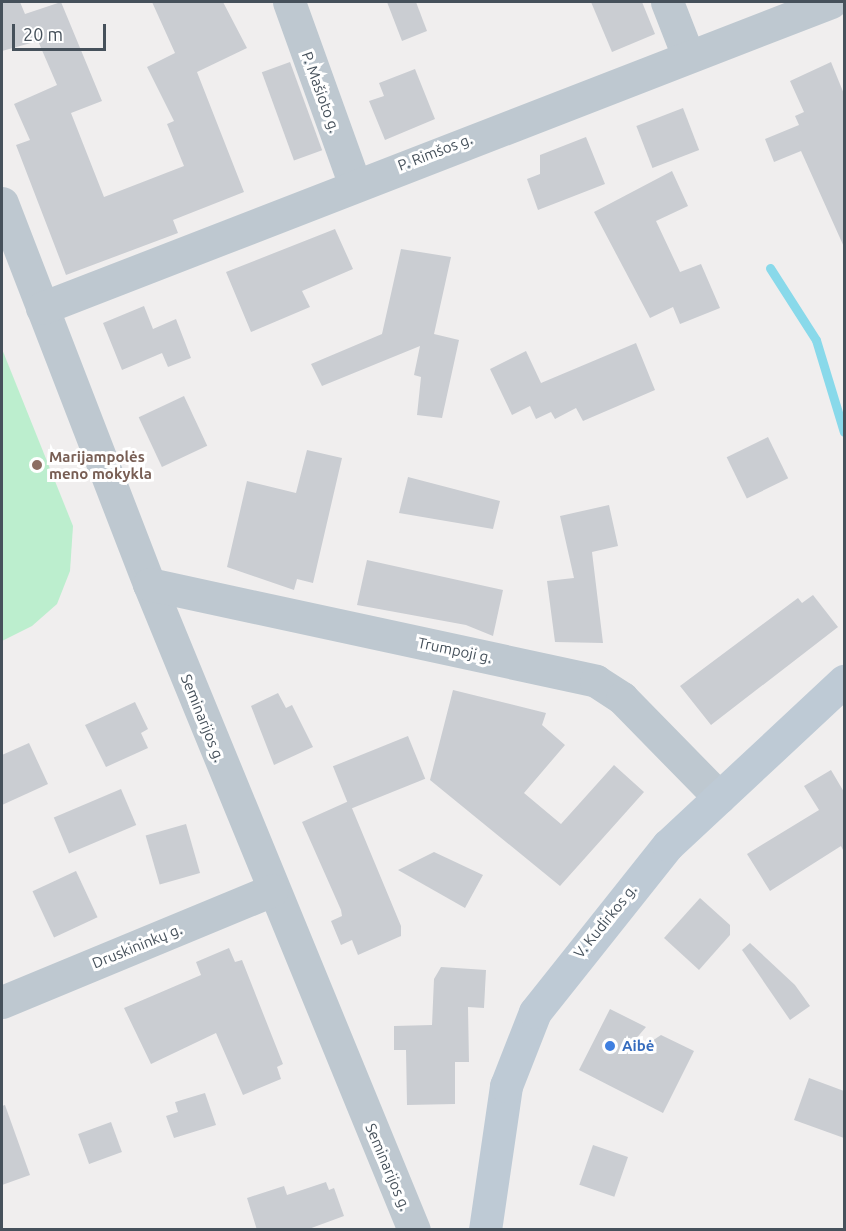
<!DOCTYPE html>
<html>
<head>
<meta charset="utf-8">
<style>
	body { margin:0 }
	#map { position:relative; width:846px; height:1231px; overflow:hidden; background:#f0eeee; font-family:Ubuntu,sans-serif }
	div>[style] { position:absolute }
	.green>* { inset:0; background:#bceece }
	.stream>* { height:9px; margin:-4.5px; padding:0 4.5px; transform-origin:4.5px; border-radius:4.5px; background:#89d9ea }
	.building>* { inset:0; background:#cacdd2; transform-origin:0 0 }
	.minor>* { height:33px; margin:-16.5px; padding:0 16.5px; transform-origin:16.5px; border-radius:16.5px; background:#bec8d0 }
	.secondary>* { height:33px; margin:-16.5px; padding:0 16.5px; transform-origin:16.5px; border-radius:16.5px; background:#becad5 }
	.dots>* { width:16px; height:16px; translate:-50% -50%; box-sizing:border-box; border:3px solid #fff; border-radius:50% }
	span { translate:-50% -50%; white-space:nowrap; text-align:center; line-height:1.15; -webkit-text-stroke:6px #fff; paint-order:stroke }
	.street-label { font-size:15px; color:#46515b }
	.education-label { font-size:15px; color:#785e54; font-weight:700 }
	.left { translate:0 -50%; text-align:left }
	.shop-label { font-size:15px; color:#366cbe; font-weight:700 }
	.frame { position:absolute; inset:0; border:3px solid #46515b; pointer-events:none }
	.scale { position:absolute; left:12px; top:24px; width:94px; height:27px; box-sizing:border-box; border:3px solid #46515b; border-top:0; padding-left:8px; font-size:18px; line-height:21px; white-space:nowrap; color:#46515b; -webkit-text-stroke:4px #fff; paint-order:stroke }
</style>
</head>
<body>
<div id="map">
	<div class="green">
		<i style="clip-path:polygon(2px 349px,73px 526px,70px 571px,57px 604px,32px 626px,2px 641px)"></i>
	</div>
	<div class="stream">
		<i style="left:770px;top:268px;width:85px;rotate:57.4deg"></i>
		<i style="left:816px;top:340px;width:96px;rotate:73.1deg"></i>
	</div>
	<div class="building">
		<i style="clip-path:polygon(2px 2px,20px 2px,25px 14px,61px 2px,102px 101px,71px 113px,104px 197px,184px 166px,167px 124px,174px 121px,147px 67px,175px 53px,152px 2px,223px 2px,247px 48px,197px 72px,244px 192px,173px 220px,178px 233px,66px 275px,16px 145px,30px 140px,14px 104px,57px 85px,38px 41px,2px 51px)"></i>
		<i style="clip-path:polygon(387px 2px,416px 2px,427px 31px,402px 41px)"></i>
		<i style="clip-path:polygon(591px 2px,642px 2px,655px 34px,612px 52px)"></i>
		<i style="left:290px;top:62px;width:94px;height:30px;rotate:70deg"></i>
		<i style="clip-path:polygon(831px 62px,844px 94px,844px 247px,801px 151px,774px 162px,765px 139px,799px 125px,795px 116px,804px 112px,790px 81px)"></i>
		<i style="clip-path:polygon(415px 69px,435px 119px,385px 140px,369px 101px,384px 96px,379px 83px)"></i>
		<i style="left:683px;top:108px;width:45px;height:50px;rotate:69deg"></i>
		<i style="clip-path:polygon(586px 137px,605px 184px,538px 210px,527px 179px,540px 174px,540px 155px)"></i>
		<i style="clip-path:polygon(672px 171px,688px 206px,656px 221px,680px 272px,701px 264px,720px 308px,680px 324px,673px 307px,650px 318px,594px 212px)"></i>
		<i style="clip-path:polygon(335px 229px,353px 269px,302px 291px,310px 307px,251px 332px,226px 272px)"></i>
		<i style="clip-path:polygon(401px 249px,451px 257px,434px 334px,459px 340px,442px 418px,417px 415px,421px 377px,414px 375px,420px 346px,322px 386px,311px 364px,382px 334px)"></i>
		<i style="clip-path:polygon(144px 306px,153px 329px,176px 319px,191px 358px,168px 367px,162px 353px,122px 370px,103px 323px)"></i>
		<i style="clip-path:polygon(636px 343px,655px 390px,583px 421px,576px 408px,555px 419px,551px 412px,536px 419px,530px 406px,512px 415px,490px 369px,526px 351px,541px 383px)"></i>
		<i style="left:184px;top:396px;width:55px;height:50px;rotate:65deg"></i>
		<i style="left:768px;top:437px;width:46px;height:46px;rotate:64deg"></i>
		<i style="clip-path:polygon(307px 450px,342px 458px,313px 583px,297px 579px,294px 590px,227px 567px,247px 481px,296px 493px)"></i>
		<i style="clip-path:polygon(408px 477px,500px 501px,493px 529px,399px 513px)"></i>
		<i style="clip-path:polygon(609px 505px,618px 546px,592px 552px,603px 643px,555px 642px,547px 581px,574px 578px,560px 516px)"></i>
		<i style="clip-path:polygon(367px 560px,503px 590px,493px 636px,466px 625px,357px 605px)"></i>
		<i style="clip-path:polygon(813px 595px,838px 627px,711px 725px,680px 686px,798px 598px,802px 603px)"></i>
		<i style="clip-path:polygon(453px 690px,546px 713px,542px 725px,565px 745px,524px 793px,561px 824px,614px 765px,644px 792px,560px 886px,430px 780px)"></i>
		<i style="clip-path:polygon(278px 693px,286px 708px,292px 705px,313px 747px,274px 765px,251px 706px)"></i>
		<i style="clip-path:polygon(135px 702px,148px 729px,141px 733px,148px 748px,106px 767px,85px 725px)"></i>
		<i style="left:408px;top:736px;width:46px;height:81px;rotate:68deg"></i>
		<i style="clip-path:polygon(29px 743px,48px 784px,2px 805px,2px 755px)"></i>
		<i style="clip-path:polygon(831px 770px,844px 792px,844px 852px,841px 846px,770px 891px,747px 854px,819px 810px,804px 786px)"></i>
		<i style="left:121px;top:789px;width:39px;height:73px;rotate:67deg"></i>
		<i style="clip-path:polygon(349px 801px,401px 926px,401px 936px,358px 955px,352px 940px,341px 945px,331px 921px,342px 916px,341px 910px,302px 822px)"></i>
		<i style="left:186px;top:824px;width:51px;height:42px;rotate:74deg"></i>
		<i style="clip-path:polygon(434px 852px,483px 875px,465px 908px,398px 870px)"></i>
		<i style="left:76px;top:871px;width:51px;height:48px;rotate:65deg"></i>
		<i style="clip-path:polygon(700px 898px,730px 925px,730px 935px,699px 970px,664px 938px)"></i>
		<i style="clip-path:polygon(750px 943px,795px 985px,810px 1006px,790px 1020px,742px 950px)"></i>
		<i style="clip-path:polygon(229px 948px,235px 962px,242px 960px,283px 1064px,277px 1067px,281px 1079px,243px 1095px,216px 1033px,151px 1064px,124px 1008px,201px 975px,196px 962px)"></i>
		<i style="clip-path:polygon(441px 967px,486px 970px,484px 1008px,468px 1007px,469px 1062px,455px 1062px,455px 1104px,407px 1105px,406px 1050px,394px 1050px,394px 1026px,432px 1025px,434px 979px)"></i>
		<i style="clip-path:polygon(610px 1009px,646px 1027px,634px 1041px,640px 1049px,661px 1035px,694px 1051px,663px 1113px,579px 1070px)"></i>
		<i style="clip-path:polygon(809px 1078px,844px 1091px,844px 1138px,794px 1120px)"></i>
		<i style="clip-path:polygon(205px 1093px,216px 1125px,174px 1138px,166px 1116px,178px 1112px,175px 1102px)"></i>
		<i style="clip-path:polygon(5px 1105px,30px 1175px,2px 1185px,2px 1106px)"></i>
		<i style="left:111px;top:1122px;width:32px;height:35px;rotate:70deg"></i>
		<i style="left:593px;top:1145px;width:37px;height:42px;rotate:19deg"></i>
		<i style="clip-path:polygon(326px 1182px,329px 1190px,334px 1188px,344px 1216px,306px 1230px,257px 1230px,247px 1198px,284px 1186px,287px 1195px)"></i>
	</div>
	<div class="minor">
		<i style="left:289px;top:2px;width:192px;rotate:70.2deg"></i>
		<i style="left:667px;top:2px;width:58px;rotate:68.7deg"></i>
		<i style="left:2px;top:203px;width:408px;rotate:68.9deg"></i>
		<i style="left:149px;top:584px;width:698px;rotate:67.7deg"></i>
		<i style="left:42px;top:308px;width:846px;rotate:-21.2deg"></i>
		<i style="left:149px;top:584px;width:457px;rotate:12.2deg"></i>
		<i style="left:596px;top:681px;width:31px;rotate:33deg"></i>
		<i style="left:622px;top:698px;width:139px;rotate:45.6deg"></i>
		<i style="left:2px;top:1002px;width:292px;rotate:-22.5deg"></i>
	</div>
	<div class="secondary">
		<i style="left:485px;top:1230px;width:146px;rotate:-81.7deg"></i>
		<i style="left:506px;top:1086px;width:79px;rotate:-68.6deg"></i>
		<i style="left:535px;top:1012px;width:213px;rotate:-51.5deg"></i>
		<i style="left:668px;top:845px;width:241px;rotate:-43deg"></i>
	</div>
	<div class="dots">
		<i style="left:37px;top:465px;background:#8d6e63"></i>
		<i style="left:610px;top:1046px;background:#3f7fe0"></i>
	</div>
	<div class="street-label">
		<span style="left:321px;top:92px;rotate:70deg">P. Mašioto g.</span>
		<span style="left:435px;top:152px;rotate:-21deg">P. Rimšos g.</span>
		<span style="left:455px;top:650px;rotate:12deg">Trumpoji g.</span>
		<span style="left:203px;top:718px;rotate:68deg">Seminarijos g.</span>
		<span style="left:605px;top:921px;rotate:-51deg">V. Kudirkos g.</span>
		<span style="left:137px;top:946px;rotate:-22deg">Druskininkų g.</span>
		<span style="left:388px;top:1167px;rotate:67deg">Seminarijos g.</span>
	</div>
	<div class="education-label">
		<span class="left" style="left:49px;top:465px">Marijampolės<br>meno mokykla</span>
	</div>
	<div class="shop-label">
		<span class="left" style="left:622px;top:1046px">Aibė</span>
	</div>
	<div class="frame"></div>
	<div class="scale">20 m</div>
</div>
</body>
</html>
